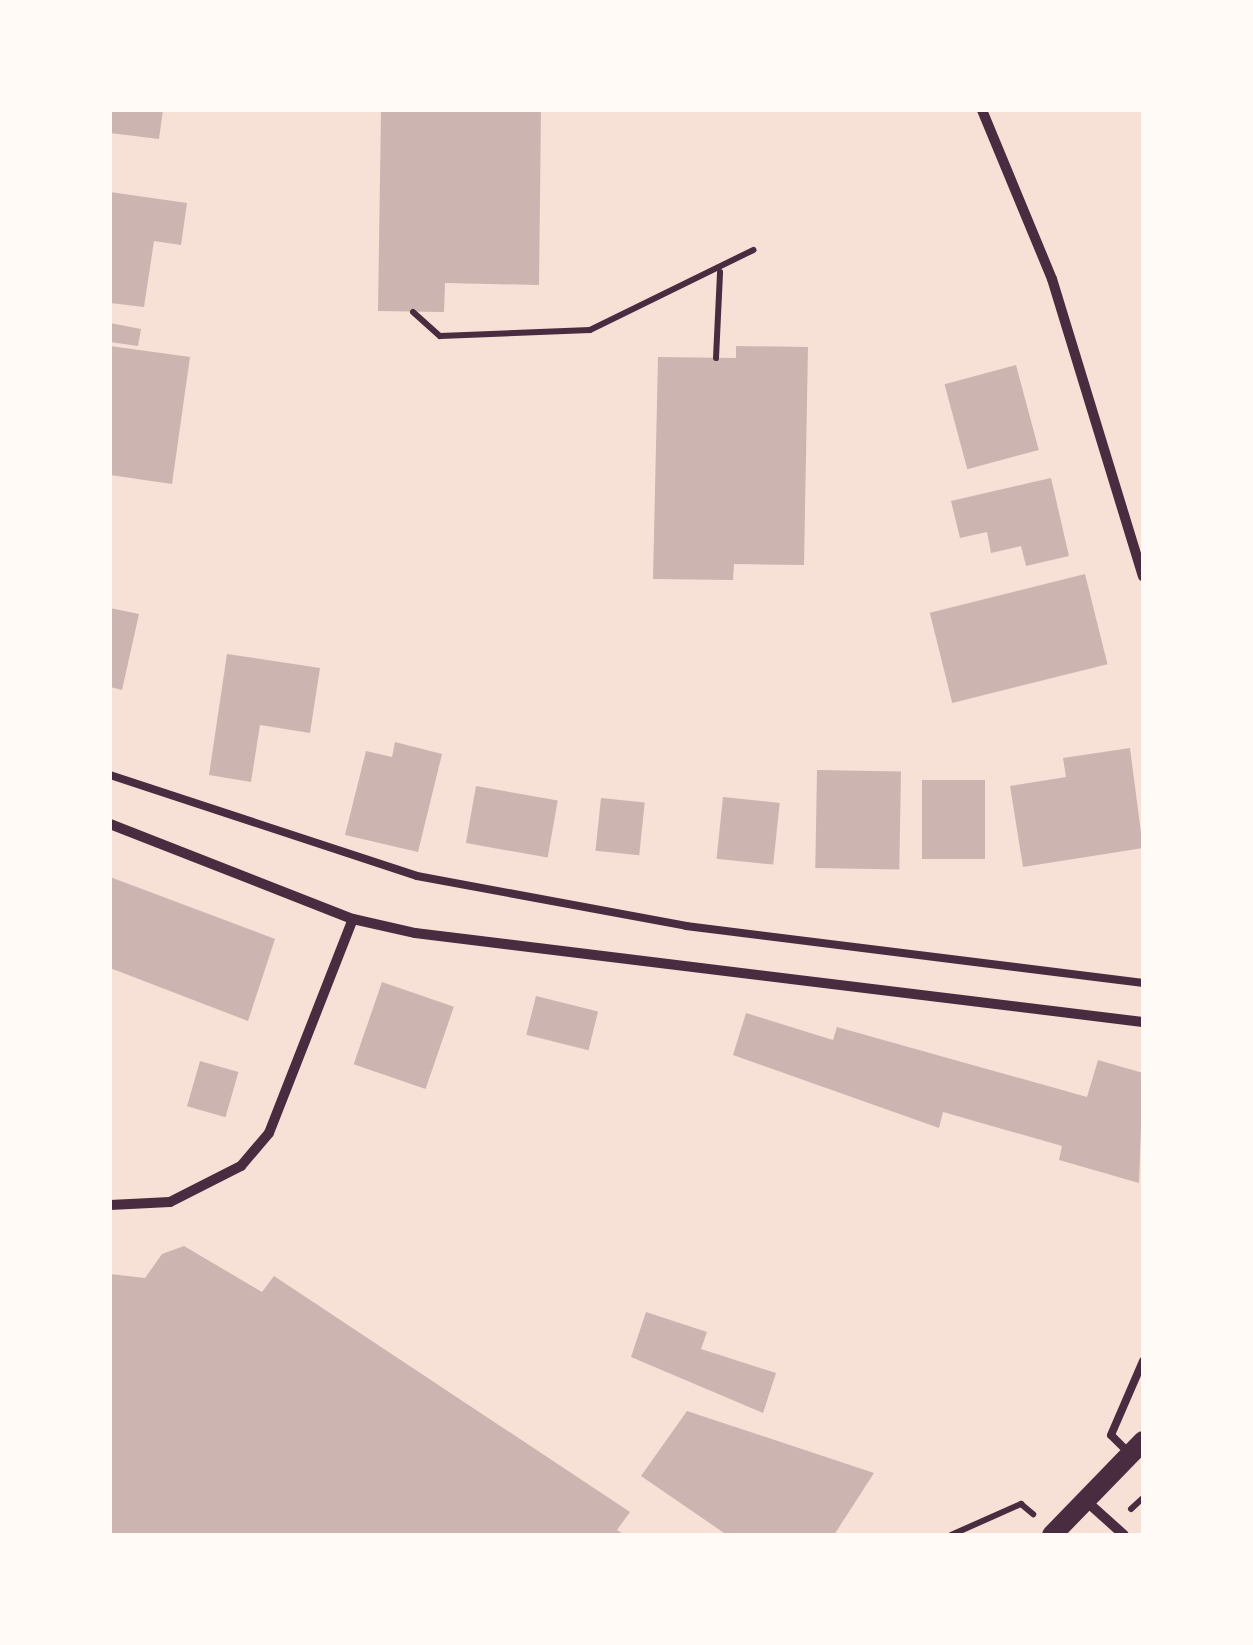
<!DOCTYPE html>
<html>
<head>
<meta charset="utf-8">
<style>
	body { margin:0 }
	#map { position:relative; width:1253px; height:1645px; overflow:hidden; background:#f7e1d7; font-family:Manrope,sans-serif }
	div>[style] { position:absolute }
	.building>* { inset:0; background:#ccb4b1; transform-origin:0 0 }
	.path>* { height:6px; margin:-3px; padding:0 3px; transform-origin:3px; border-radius:3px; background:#4a2c40 }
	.service>* { height:8px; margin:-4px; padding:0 4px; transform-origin:4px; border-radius:4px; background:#4a2c40 }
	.minor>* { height:10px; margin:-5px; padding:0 5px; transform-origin:5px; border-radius:5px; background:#4a2c40 }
	.secondary>* { height:20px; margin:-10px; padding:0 10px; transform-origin:10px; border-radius:10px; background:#4a2c40 }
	span { translate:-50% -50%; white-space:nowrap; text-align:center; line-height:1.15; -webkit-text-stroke:10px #fffaf5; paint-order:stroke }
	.frame { position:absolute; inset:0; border:112px solid #fffaf5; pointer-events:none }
</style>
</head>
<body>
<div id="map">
	<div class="building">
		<i style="clip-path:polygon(110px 110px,163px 110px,159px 139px,110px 133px)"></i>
		<i style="clip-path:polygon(381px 110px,541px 110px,539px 285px,445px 283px,444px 312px,378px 311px)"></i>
		<i style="clip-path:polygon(110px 192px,187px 203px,181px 245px,154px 241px,144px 307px,110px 303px)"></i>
		<i style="clip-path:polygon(110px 323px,141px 329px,138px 346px,110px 342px)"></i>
		<i style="clip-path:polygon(110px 346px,190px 357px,172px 484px,110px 475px)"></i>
		<i style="clip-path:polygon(736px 346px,808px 347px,804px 565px,734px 564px,733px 580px,653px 579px,658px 357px,736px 358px)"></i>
		<i style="left:1016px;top:365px;width:88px;height:74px;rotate:75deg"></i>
		<i style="clip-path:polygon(1051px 478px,1069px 556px,1026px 566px,1021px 546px,991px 553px,987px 532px,960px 538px,951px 501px)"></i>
		<i style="left:1085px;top:574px;width:93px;height:160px;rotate:76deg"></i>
		<i style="clip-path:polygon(110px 608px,139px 614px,122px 690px,110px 687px)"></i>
		<i style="clip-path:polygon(227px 654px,320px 668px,310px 733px,260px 725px,251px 782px,209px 775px)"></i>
		<i style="clip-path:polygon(395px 742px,442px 754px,418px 852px,345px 835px,366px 751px,392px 757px)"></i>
		<i style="clip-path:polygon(1130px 748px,1143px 848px,1023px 867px,1010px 786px,1066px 777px,1063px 758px)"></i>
		<i style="left:817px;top:770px;width:84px;height:98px;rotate:1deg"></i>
		<i style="left:922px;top:780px;width:63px;height:79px"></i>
		<i style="left:476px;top:786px;width:83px;height:58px;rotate:10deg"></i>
		<i style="left:723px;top:797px;width:57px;height:62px;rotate:6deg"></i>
		<i style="left:601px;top:798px;width:44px;height:53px;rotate:6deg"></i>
		<i style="clip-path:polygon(110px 877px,275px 939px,248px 1021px,110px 968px)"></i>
		<i style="left:382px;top:982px;width:76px;height:87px;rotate:19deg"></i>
		<i style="left:536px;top:996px;width:64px;height:40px;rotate:14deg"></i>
		<i style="clip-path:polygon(746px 1013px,833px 1040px,837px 1027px,1087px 1097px,1098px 1060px,1143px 1073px,1139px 1183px,1059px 1160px,1062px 1146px,943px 1112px,939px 1128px,733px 1055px)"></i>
		<i style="left:200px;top:1061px;width:40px;height:47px;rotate:16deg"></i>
		<i style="clip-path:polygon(184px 1246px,262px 1292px,274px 1276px,630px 1512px,617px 1530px,625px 1535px,110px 1535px,110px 1274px,145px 1278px,162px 1254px)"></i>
		<i style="clip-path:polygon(646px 1312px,707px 1332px,701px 1349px,776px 1373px,763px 1413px,631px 1357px)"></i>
		<i style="clip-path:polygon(687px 1411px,874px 1473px,834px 1535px,727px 1535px,641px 1476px)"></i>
	</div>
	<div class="path">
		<i style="left:413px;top:312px;width:36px;rotate:42deg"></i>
		<i style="left:440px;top:336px;width:150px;rotate:-2.3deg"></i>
		<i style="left:590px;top:330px;width:182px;rotate:-26.1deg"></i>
		<i style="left:716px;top:358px;width:86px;rotate:-87.3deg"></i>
		<i style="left:1131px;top:1509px;width:16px;rotate:-43deg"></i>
		<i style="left:951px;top:1535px;width:77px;rotate:-23.9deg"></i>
		<i style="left:1021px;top:1504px;width:16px;rotate:40deg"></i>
	</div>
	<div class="service">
		<i style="left:110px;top:775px;width:323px;rotate:18.2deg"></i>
		<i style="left:417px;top:876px;width:274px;rotate:10.5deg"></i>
		<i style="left:686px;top:926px;width:461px;rotate:7.1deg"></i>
		<i style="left:1129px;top:1453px;width:25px;rotate:-135deg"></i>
		<i style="left:1111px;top:1435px;width:81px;rotate:-66.6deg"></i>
	</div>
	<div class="minor">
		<i style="left:982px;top:110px;width:183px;rotate:67.5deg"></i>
		<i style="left:1052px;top:279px;width:311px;rotate:73deg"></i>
		<i style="left:110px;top:824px;width:261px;rotate:21.4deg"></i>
		<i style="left:353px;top:919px;width:64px;rotate:12.7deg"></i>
		<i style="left:415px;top:933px;width:733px;rotate:6.97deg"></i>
		<i style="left:110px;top:1205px;width:60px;rotate:-2.9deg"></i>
		<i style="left:170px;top:1202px;width:80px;rotate:-26.9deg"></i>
		<i style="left:241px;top:1166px;width:43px;rotate:-49.7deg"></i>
		<i style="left:269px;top:1133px;width:230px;rotate:-68.6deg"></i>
		<i style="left:1085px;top:1500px;width:52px;rotate:41.9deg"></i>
	</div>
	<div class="secondary">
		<i style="left:1052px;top:1535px;width:131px;rotate:-45.9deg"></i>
	</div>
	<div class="frame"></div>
</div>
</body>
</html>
